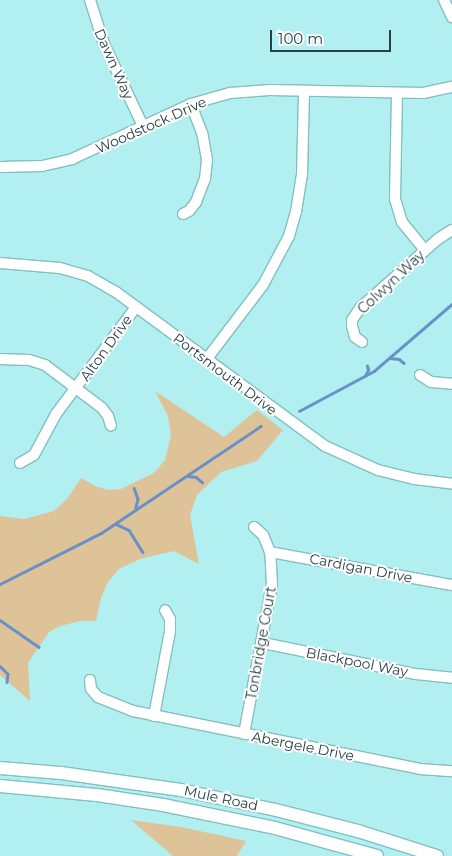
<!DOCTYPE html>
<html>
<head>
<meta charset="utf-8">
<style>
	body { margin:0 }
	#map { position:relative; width:452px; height:856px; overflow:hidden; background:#b1eff1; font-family:Montserrat,sans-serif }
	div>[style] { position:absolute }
	.green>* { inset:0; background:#dec399 }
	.stream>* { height:2.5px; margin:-1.25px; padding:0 1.25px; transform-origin:1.25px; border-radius:1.25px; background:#6a90c8 }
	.roads { filter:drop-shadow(1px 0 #82bfc1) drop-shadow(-1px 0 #82bfc1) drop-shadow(0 1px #82bfc1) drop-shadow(0 -1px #82bfc1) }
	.minor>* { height:10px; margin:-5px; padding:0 5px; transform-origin:5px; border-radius:5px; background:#fff }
	.major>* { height:12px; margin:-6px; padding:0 6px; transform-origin:6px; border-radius:6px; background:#fff }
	span { translate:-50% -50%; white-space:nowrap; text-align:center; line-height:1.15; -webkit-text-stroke:4px #fff; paint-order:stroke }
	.street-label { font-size:14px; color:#274142 }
	.scale { position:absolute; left:270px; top:30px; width:121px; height:22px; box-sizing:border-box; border:2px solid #274142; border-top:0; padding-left:6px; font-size:15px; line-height:18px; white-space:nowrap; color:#274142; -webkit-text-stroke:4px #fff; paint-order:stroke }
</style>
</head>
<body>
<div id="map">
	<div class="green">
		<i style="clip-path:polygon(155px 391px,224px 437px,257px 410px,283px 430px,257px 461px,221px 472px,197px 495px,190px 515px,199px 564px,174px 551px,140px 559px,119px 569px,108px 582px,101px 598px,96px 621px,80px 621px,60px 626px,49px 632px,28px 663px,30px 701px,0 675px,0 516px,24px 519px,54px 511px,68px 498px,81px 478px,95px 486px,108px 490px,121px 489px,154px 473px,165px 460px,171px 435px,168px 416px)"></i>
		<i style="clip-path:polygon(131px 820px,181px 827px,246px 841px,237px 856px,173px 856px)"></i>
	</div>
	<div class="stream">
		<i style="left:390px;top:358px;width:9px;rotate:6deg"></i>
		<i style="left:399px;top:359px;width:6px;rotate:39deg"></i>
		<i style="left:365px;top:376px;width:7px;rotate:-63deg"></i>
		<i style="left:368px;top:370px;width:4px;rotate:-104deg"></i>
		<i style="left:299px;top:411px;width:85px;rotate:-28.1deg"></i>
		<i style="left:374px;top:371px;width:103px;rotate:-40.7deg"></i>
		<i style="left:188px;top:476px;width:8px;rotate:7deg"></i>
		<i style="left:196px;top:477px;width:8px;rotate:40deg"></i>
		<i style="left:134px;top:488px;width:12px;rotate:70deg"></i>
		<i style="left:138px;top:499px;width:9px;rotate:103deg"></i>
		<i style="left:116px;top:524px;width:14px;rotate:25deg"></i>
		<i style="left:129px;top:530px;width:26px;rotate:58deg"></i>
		<i style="left:0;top:584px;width:113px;rotate:-26.8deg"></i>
		<i style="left:101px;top:533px;width:192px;rotate:-33.8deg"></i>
		<i style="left:0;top:620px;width:47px;rotate:34.7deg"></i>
		<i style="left:0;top:666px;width:11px;rotate:45deg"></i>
		<i style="left:8px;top:674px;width:8px;rotate:97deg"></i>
	</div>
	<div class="roads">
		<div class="minor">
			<i style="left:90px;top:0;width:46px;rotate:72.3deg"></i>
			<i style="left:104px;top:44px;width:91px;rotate:64.6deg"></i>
			<i style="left:444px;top:0;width:19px;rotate:65deg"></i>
			<i style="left:397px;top:94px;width:105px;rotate:91.1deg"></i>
			<i style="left:395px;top:199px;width:24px;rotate:73deg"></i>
			<i style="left:402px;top:222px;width:36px;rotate:51deg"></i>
			<i style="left:0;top:167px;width:42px;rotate:-1.4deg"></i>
			<i style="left:42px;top:166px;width:31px;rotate:-13deg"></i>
			<i style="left:72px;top:159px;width:131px;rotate:-24.8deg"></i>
			<i style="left:191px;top:104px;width:41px;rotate:-15.8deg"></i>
			<i style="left:230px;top:93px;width:40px;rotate:-4.3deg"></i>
			<i style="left:270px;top:90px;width:153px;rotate:1.1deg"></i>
			<i style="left:423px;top:93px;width:30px;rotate:-12deg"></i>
			<i style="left:183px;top:214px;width:7px;rotate:-27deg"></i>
			<i style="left:189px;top:211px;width:11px;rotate:-52deg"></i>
			<i style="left:196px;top:202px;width:25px;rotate:-69deg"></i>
			<i style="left:205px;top:179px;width:19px;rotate:-84deg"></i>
			<i style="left:207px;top:160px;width:27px;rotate:-100deg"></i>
			<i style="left:202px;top:133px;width:31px;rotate:-111deg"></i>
			<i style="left:0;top:263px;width:60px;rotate:4.8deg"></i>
			<i style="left:60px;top:268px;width:29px;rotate:16deg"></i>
			<i style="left:88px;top:276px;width:32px;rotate:30deg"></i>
			<i style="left:116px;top:292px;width:260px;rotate:36.4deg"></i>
			<i style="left:325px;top:446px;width:58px;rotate:24.4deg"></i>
			<i style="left:378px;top:470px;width:37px;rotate:14deg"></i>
			<i style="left:414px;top:479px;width:38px;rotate:7deg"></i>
			<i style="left:362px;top:342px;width:9px;rotate:-144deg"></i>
			<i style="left:355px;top:337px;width:11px;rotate:-105deg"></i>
			<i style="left:352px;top:326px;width:6px;rotate:-90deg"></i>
			<i style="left:352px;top:320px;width:14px;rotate:-56deg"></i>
			<i style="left:360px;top:308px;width:104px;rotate:-41.5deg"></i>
			<i style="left:438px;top:239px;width:17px;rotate:-33deg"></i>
			<i style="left:0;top:359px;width:29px;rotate:2deg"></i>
			<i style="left:29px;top:360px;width:17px;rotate:17deg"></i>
			<i style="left:45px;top:365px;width:71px;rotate:37deg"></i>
			<i style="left:102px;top:408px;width:10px;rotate:53deg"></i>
			<i style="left:108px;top:416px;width:10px;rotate:73deg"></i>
			<i style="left:206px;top:360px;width:94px;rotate:-52.8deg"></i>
			<i style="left:263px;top:285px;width:55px;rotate:-62deg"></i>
			<i style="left:289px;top:236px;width:25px;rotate:-74deg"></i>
			<i style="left:296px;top:212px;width:37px;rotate:-81deg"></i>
			<i style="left:302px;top:175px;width:83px;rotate:-88.6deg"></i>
			<i style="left:420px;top:375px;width:13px;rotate:32deg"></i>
			<i style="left:431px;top:382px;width:21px;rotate:5deg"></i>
			<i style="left:20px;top:463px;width:16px;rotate:-30deg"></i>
			<i style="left:34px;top:455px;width:47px;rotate:-61.8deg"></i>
			<i style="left:56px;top:414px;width:134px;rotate:-53.2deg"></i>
			<i style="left:270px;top:552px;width:185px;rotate:10.3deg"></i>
			<i style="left:263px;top:643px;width:156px;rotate:11.5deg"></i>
			<i style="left:416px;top:674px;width:36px;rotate:6deg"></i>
			<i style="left:90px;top:680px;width:9px;rotate:84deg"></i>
			<i style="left:91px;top:689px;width:11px;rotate:49deg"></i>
			<i style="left:98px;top:697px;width:38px;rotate:22deg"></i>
			<i style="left:133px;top:711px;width:293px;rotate:11.4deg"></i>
			<i style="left:420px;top:769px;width:32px;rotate:4deg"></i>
			<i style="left:154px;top:716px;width:86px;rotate:-79.3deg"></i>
			<i style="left:170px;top:631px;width:12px;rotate:-90deg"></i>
			<i style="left:170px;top:619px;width:10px;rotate:-119deg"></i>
			<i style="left:244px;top:734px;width:152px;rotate:-79.4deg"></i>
			<i style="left:272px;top:585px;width:33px;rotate:-93deg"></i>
			<i style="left:270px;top:552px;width:18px;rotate:-112deg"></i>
			<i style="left:263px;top:535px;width:12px;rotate:-138deg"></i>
		</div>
		<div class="major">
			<i style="left:0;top:768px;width:61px;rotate:4.7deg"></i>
			<i style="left:61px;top:773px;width:121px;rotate:8.1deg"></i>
			<i style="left:181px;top:790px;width:97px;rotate:11.9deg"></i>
			<i style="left:276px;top:810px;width:85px;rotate:14.4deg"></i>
			<i style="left:358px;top:831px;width:83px;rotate:17.6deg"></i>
			<i style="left:0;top:786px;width:97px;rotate:5.3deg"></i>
			<i style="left:97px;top:795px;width:67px;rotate:8.6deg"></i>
			<i style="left:163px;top:805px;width:114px;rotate:11.6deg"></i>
			<i style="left:275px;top:828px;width:106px;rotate:15.4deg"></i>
		</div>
	</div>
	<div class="street-label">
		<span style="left:114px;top:64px;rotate:66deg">Dawn Way</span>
		<span style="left:151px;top:125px;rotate:-24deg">Woodstock Drive</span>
		<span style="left:391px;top:282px;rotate:-43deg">Colwyn Way</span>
		<span style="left:106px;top:348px;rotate:-54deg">Alton Drive</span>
		<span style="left:225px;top:374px;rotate:37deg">Portsmouth Drive</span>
		<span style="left:361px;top:568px;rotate:11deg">Cardigan Drive</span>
		<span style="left:261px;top:643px;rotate:-80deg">Tonbridge Court</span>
		<span style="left:357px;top:662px;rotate:11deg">Blackpool Way</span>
		<span style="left:303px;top:746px;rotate:11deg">Abergele Drive</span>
		<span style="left:221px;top:798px;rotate:12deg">Mule Road</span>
	</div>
	<div class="scale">100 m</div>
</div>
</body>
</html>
